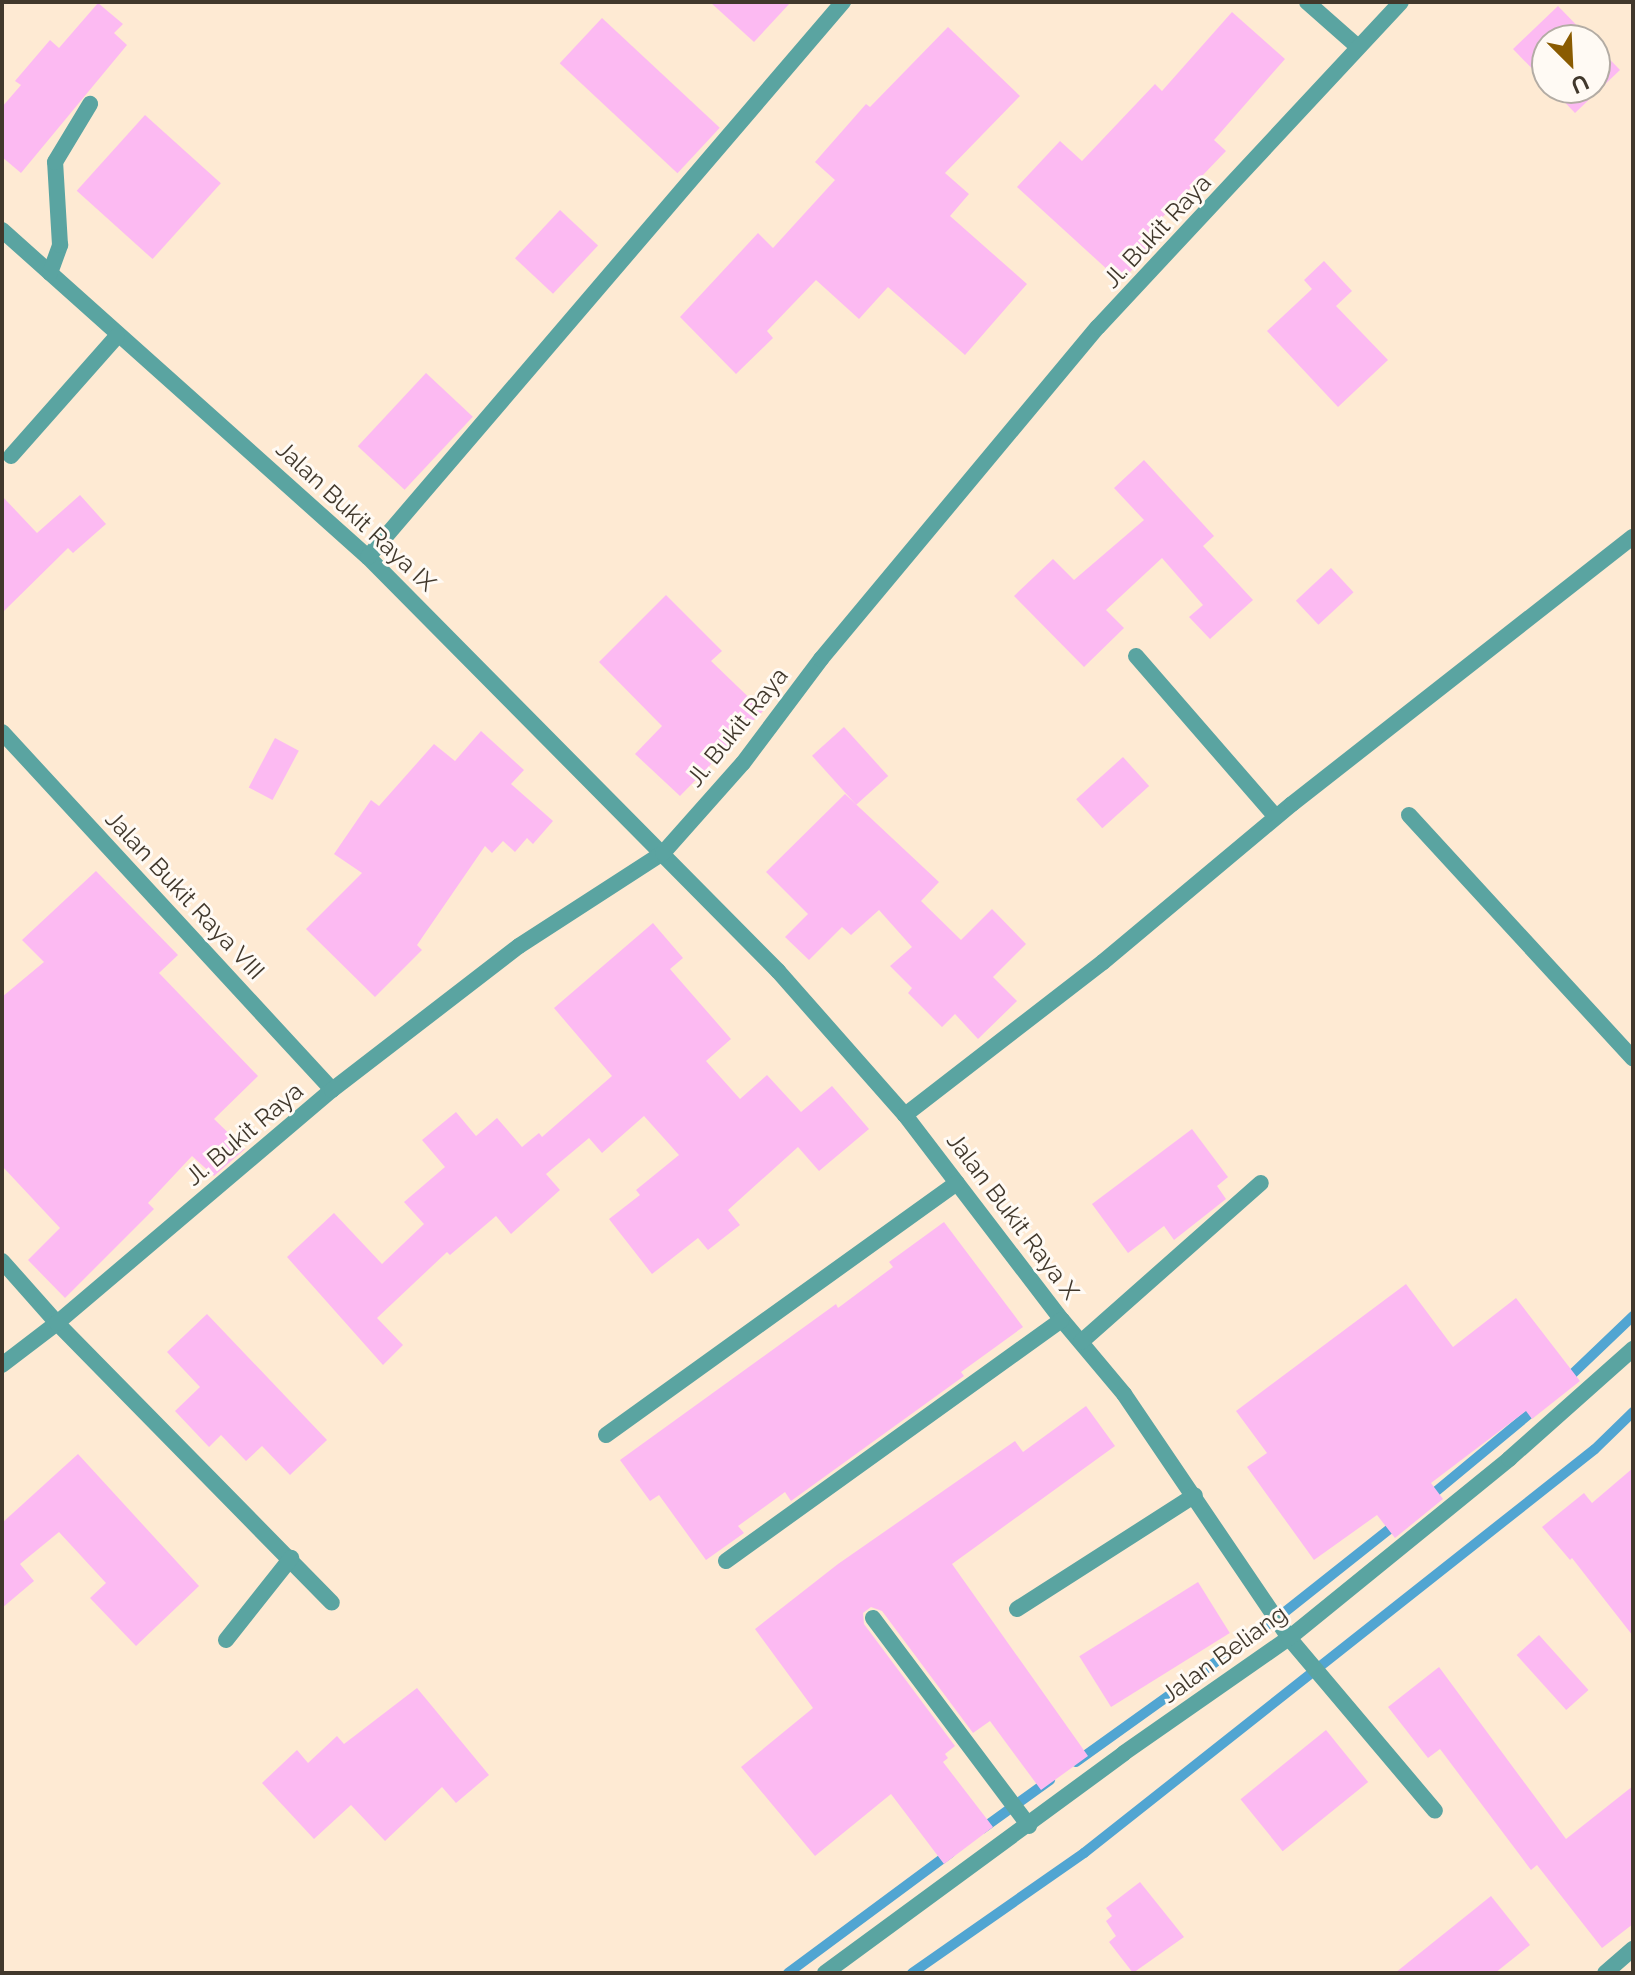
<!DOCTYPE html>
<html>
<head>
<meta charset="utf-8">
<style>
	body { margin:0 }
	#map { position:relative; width:1635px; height:1975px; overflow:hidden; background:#feead3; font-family:Raleway,sans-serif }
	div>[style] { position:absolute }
	.stream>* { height:10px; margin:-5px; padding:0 5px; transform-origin:5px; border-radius:5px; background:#51a5d2 }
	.building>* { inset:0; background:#fcbaf2; transform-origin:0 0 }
	.service>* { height:16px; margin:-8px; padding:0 8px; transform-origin:8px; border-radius:8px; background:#5aa4a1 }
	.minor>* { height:16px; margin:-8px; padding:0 8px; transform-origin:8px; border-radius:8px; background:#5aa4a1 }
	.tertiary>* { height:16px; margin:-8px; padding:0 8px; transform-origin:8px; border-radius:8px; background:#5aa4a1 }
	span { translate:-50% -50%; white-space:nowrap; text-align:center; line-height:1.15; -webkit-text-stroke:6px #fffaf4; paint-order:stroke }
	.street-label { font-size:24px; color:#41382c }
	.frame { position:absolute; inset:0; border:4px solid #41382c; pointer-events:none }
	.north { position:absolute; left:1531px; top:24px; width:80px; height:80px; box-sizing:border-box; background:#fffaf4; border:2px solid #b3aca4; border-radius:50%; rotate:156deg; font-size:22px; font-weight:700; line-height:32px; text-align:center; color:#41382c }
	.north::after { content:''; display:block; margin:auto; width:28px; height:36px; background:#8a5b01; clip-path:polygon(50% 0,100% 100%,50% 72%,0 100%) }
</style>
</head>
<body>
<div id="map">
	<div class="stream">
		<i style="left:1565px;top:1381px;width:94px;rotate:-43.7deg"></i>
		<i style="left:1428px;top:1498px;width:144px;rotate:-39.7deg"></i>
		<i style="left:1076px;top:1762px;width:246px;rotate:-35.6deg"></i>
		<i style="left:1276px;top:1619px;width:154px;rotate:-38.4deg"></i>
		<i style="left:982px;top:1829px;width:84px;rotate:-35.8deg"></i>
		<i style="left:788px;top:1973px;width:202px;rotate:-36.5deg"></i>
		<i style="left:912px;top:1973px;width:210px;rotate:-34.9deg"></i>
		<i style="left:1084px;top:1853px;width:651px;rotate:-38.33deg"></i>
		<i style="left:1595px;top:1449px;width:53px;rotate:-44.2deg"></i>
	</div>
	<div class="building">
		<i style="clip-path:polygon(710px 2px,791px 2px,754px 42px)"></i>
		<i style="clip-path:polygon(98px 3px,123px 24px,114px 33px,127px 45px,21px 173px,2px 157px,2px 107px,21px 85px,15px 81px,50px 40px,59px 48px)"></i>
		<i style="clip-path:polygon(1558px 6px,1591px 40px,1547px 40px,1547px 84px,1513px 49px)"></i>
		<i style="clip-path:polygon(1232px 12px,1285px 59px,1214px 140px,1226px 151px,1153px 227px,1163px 236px,1121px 282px,1017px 187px,1060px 141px,1082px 161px,1155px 84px,1162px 91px)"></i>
		<i style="left:602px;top:18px;width:161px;height:62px;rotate:43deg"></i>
		<i style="clip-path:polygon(948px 27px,1020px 96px,945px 173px,969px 194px,950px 216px,1027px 284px,965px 355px,888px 287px,859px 319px,816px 280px,767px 331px,773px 338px,736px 374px,680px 317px,758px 233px,773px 248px,835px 180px,815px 162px,866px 104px,870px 107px)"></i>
		<i style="clip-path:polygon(1595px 44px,1620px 70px,1575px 113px,1551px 88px,1595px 88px)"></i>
		<i style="left:145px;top:115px;width:102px;height:102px;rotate:42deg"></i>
		<i style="left:560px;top:210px;width:52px;height:66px;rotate:43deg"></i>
		<i style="clip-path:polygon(1324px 261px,1352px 291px,1336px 306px,1388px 360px,1338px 407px,1267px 331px,1312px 289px,1304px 280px)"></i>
		<i style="left:426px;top:373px;width:64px;height:100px;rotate:43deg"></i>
		<i style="clip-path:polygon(1144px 460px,1214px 536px,1203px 546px,1253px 600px,1210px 639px,1189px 617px,1203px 605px,1162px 558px,1106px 610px,1124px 628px,1084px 667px,1014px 596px,1053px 559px,1074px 580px,1144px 520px,1114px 488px)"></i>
		<i style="clip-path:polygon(80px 495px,106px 524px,73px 553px,68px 548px,2px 613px,2px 496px,37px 533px)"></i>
		<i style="left:1331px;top:568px;width:33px;height:48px;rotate:47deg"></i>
		<i style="clip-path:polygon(666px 595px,722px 651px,711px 661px,763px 711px,680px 796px,635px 754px,662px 726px,599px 662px)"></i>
		<i style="left:844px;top:727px;width:66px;height:43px;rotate:48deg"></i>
		<i style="clip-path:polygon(481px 731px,524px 770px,511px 784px,553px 821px,533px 844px,527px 838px,515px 852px,503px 841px,492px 853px,485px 846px,417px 945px,422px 950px,375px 997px,306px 929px,362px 873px,334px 854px,371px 800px,379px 806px,434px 744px,455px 761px)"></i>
		<i style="left:275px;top:738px;width:27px;height:56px;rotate:28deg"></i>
		<i style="left:1123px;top:757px;width:39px;height:63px;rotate:48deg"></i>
		<i style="clip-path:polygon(845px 794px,939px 882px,921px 901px,961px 940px,992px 909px,1026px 944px,993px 977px,1017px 1001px,978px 1039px,955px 1014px,942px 1027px,908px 993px,912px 988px,890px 966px,912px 947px,879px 910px,851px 935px,842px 927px,809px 960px,785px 937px,808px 914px,766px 872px)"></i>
		<i style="clip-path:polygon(96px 871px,178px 955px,159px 973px,258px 1076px,214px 1119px,245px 1149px,214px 1176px,192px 1156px,148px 1203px,154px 1209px,65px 1298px,28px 1260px,60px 1228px,2px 1166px,2px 997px,44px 962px,22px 940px)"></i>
		<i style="clip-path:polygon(653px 923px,683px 958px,670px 969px,731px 1039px,706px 1061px,740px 1099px,767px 1075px,801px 1112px,832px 1086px,869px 1129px,819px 1171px,798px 1147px,728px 1210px,740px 1225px,708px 1250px,698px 1238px,652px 1274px,609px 1219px,640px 1195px,636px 1190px,679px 1155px,644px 1116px,602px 1153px,589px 1138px,546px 1174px,560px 1190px,511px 1234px,496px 1216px,450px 1255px,447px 1252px,377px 1318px,403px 1345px,383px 1365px,287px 1257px,334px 1213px,382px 1264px,424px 1224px,404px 1202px,445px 1167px,422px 1140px,456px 1112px,476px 1136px,497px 1118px,522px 1147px,539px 1133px,542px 1137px,612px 1076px,554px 1008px)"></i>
		<i style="clip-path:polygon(1192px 1129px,1228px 1177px,1217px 1186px,1226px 1199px,1174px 1240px,1164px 1226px,1128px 1253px,1092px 1204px)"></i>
		<i style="clip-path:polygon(944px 1222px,1023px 1327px,961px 1372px,964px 1376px,791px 1501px,785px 1492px,738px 1526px,744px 1533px,706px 1560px,659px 1495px,650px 1501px,620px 1460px,836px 1304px,838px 1308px,893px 1267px,889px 1262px)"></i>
		<i style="clip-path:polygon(1406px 1284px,1453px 1347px,1516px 1298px,1580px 1381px,1532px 1419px,1526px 1411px,1431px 1483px,1443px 1499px,1395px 1538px,1377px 1515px,1314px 1560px,1247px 1467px,1267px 1453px,1236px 1411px)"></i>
		<i style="clip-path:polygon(207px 1314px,327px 1440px,290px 1475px,262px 1446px,246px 1461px,221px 1435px,209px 1447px,175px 1411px,200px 1387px,167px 1352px)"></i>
		<i style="clip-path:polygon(1086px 1406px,1115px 1446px,952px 1564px,1088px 1756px,1041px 1790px,990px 1721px,973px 1733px,882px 1611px,871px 1607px,863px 1613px,864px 1624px,955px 1746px,945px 1754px,948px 1758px,943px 1762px,993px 1827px,944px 1864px,891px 1794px,815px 1856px,741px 1767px,813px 1708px,755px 1629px,838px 1564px,1015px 1441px,1023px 1452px)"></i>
		<i style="clip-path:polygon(78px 1454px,199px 1586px,136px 1646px,90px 1598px,106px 1583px,59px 1532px,20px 1564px,34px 1581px,2px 1608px,2px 1523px)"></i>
		<i style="clip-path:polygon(1633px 1468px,1633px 1636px,1572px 1558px,1570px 1560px,1542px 1527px,1584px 1493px,1592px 1503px)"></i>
		<i style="left:1198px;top:1582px;width:60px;height:140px;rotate:58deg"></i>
		<i style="left:1539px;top:1635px;width:74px;height:30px;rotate:48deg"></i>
		<i style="clip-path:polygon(1439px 1667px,1566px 1839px,1633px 1786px,1633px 1924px,1602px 1948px,1537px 1865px,1531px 1870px,1440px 1749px,1428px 1758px,1388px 1707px)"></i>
		<i style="clip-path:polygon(417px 1688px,489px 1775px,456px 1803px,442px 1787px,385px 1841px,351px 1805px,314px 1839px,262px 1783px,297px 1750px,308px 1763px,337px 1736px,344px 1744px)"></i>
		<i style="left:1326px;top:1730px;width:67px;height:110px;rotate:51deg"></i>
		<i style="clip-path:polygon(1140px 1882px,1184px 1937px,1133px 1973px,1109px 1942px,1116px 1936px,1106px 1921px,1112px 1916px,1106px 1908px)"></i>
		<i style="clip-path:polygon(1491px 1896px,1530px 1945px,1495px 1973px,1395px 1973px)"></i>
	</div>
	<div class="service">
		<i style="left:1136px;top:656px;width:213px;rotate:49deg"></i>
		<i style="left:1409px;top:815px;width:331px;rotate:47.4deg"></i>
	</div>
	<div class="minor">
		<i style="left:1307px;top:2px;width:68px;rotate:41.4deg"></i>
		<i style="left:2px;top:230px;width:491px;rotate:41.8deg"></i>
		<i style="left:368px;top:557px;width:583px;rotate:45.28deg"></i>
		<i style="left:778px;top:971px;width:192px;rotate:48.6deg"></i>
		<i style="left:905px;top:1115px;width:258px;rotate:52.6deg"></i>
		<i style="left:1062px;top:1320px;width:97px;rotate:50deg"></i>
		<i style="left:1124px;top:1394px;width:295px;rotate:55.9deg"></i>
		<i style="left:1289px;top:1638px;width:226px;rotate:49.8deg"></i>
		<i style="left:50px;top:273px;width:30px;rotate:-70deg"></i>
		<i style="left:60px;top:245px;width:83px;rotate:-93.4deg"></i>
		<i style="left:55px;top:162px;width:68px;rotate:-58.9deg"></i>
		<i style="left:11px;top:456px;width:160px;rotate:-48.5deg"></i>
		<i style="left:368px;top:557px;width:731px;rotate:-49.44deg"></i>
		<i style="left:2px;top:732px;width:487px;rotate:47.3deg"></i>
		<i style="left:905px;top:1115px;width:250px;rotate:-37.7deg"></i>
		<i style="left:1103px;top:962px;width:246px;rotate:-39.9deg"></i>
		<i style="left:1292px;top:804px;width:433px;rotate:-38.1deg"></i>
		<i style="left:2px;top:1261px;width:83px;rotate:48.4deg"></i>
		<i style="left:57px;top:1323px;width:392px;rotate:45.5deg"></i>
		<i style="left:1081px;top:1342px;width:240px;rotate:-41.5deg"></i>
		<i style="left:2px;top:1365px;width:69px;rotate:-37.4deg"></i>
		<i style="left:57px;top:1323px;width:360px;rotate:-40.3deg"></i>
		<i style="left:332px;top:1090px;width:236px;rotate:-37.6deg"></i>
		<i style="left:519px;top:946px;width:171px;rotate:-32.9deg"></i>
		<i style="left:663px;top:853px;width:120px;rotate:-48.4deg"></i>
		<i style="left:743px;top:763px;width:130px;rotate:-53.1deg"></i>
		<i style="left:821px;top:659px;width:432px;rotate:-50.2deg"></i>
		<i style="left:1098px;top:327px;width:444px;rotate:-47deg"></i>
		<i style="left:606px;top:1435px;width:432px;rotate:-35.7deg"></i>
		<i style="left:726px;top:1561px;width:413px;rotate:-35.7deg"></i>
		<i style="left:1017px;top:1609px;width:211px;rotate:-32.6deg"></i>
		<i style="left:873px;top:1618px;width:260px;rotate:53.1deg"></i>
		<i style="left:226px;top:1640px;width:105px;rotate:-51.6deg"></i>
		<i style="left:1605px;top:1973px;width:37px;rotate:-41deg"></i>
	</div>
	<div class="tertiary">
		<i style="left:825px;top:1973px;width:371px;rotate:-36.3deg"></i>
		<i style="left:1124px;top:1753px;width:201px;rotate:-34.9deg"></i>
		<i style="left:1289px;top:1638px;width:284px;rotate:-39.1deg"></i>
		<i style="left:1509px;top:1459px;width:166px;rotate:-41.6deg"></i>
	</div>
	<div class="street-label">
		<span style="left:1157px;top:231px;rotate:-47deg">Jl. Bukit Raya</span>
		<span style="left:356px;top:516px;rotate:43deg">Jalan Bukit Raya IX</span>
		<span style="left:737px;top:727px;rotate:-51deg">Jl. Bukit Raya</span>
		<span style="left:185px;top:895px;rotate:47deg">Jalan Bukit Raya VIII</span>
		<span style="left:244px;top:1134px;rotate:-40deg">Jl. Bukit Raya</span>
		<span style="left:1013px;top:1216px;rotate:53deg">Jalan Bukit Raya X</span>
		<span style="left:1224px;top:1654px;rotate:-36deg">Jalan Beliang</span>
	</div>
	<div class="frame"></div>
	<div class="north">U</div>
</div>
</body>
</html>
